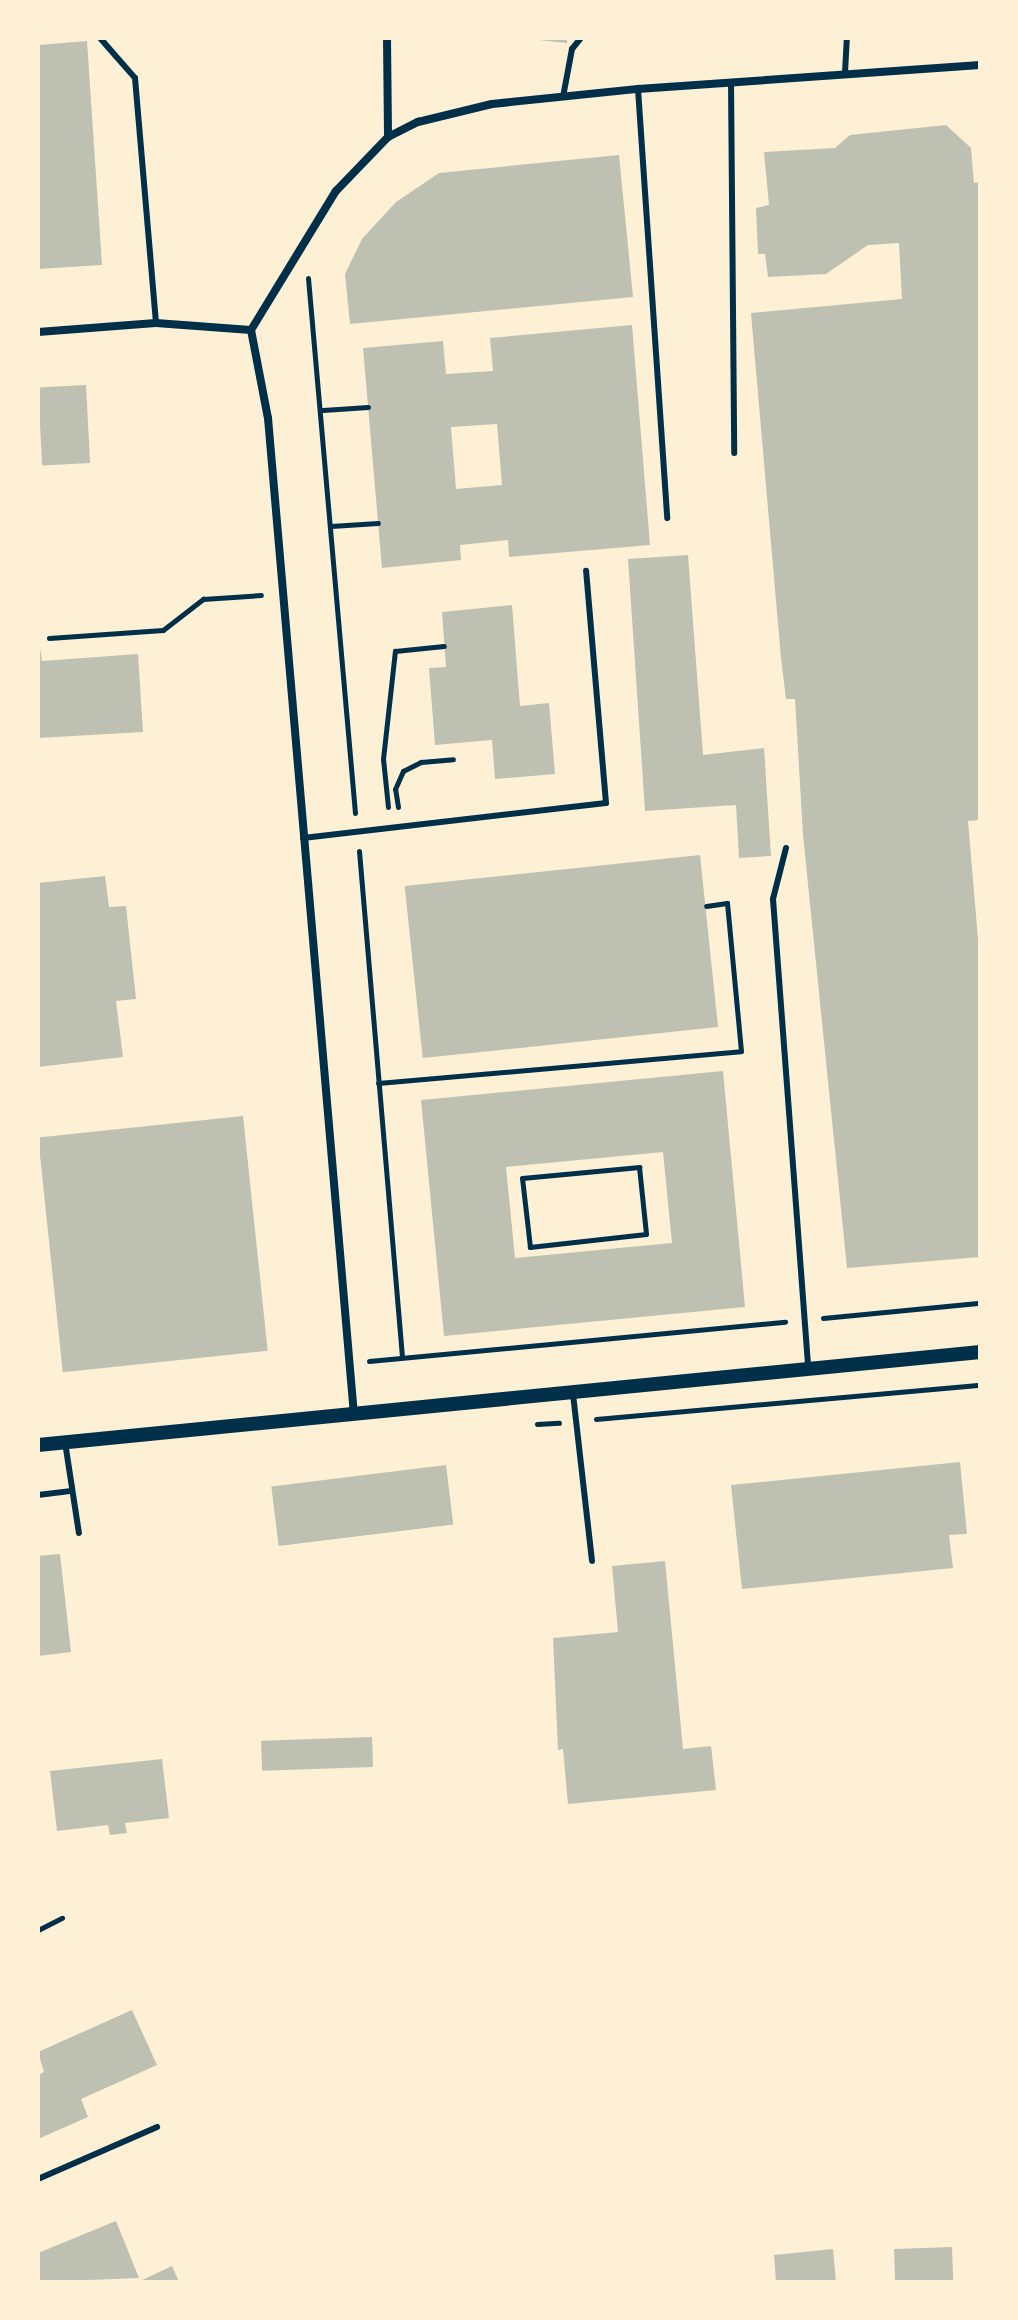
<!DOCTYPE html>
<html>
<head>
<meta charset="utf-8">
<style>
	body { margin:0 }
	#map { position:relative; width:1018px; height:2320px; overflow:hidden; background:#fdf0d5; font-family:"Space Grotesk",sans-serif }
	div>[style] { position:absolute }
	.building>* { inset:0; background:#bec0b2; transform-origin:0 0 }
	.path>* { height:5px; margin:-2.5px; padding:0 2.5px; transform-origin:2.5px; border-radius:2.5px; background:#003049 }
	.service>* { height:6px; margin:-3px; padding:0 3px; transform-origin:3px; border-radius:3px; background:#003049 }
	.minor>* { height:8px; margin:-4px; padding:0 4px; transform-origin:4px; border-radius:4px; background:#003049 }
	.tertiary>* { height:14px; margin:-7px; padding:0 7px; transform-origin:7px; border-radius:7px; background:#003049 }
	span { translate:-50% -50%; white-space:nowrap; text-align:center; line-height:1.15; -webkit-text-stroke:7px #fdf0d5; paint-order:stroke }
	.frame { position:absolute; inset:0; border:40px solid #fdf0d5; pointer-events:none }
</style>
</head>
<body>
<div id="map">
	<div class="building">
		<i style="clip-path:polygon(521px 38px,567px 38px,567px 43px)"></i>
		<i style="clip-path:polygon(87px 41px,102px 265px,38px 269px,38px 45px)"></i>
		<i style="clip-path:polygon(946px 125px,971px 148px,974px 183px,980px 182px,980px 820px,968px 821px,980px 963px,980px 1257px,847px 1268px,803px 835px,795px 699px,786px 699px,781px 658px,751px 313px,902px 299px,899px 243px,868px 245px,826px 274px,768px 277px,765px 254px,758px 254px,756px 208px,769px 205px,764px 152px,835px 148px,850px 135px)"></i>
		<i style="clip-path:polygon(619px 155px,633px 297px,350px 324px,345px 274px,362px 239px,396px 202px,439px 173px)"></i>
		<i style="clip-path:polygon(evenodd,632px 325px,650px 545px,509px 557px,508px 540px,460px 545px,461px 560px,382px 568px,363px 348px,443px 341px,446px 374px,493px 371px,490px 338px,632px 325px,497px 424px,502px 485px,456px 489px,451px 427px,497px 424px)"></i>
		<i style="left:86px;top:385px;width:78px;height:48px;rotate:87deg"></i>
		<i style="clip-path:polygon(688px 555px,703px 755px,764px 748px,771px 856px,739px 858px,736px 805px,645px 811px,628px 559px)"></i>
		<i style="clip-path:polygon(512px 605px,520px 706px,549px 703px,555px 774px,495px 779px,492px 740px,435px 745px,429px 668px,446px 667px,442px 612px)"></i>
		<i style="clip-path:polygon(38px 635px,42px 661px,138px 654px,143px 732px,38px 738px)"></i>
		<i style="left:700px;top:855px;width:173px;height:297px;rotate:84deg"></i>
		<i style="clip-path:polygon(105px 876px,109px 907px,126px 906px,136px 999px,116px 1001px,123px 1057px,38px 1067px,38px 883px)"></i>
		<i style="clip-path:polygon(evenodd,723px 1071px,745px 1307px,444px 1336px,421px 1100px,723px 1071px,663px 1152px,672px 1243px,515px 1258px,506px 1167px,663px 1152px)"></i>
		<i style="left:243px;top:1116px;width:236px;height:206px;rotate:84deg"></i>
		<i style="clip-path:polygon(960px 1462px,967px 1534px,949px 1535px,953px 1568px,742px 1589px,731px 1485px)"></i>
		<i style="left:446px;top:1465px;width:60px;height:176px;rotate:83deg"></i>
		<i style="clip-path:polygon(60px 1554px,71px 1652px,38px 1656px,38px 1556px)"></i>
		<i style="clip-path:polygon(665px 1561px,683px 1749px,711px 1746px,716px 1790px,568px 1804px,563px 1749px,558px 1750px,553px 1638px,618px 1632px,612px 1566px)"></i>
		<i style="left:372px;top:1737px;width:30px;height:111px;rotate:88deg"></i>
		<i style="clip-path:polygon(162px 1759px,169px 1818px,125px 1823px,127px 1833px,110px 1835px,108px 1825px,57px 1831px,50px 1771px)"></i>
		<i style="clip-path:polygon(132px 2010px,157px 2065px,81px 2099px,88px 2117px,38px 2139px,38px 2075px,44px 2072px,38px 2052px)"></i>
		<i style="clip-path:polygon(116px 2221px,139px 2278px,38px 2282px,38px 2253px)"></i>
		<i style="left:952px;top:2247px;width:35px;height:58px;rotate:88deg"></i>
		<i style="clip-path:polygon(833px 2249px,836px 2282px,776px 2282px,774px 2255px)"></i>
		<i style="clip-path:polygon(172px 2266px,179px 2282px,138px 2282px)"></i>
	</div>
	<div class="path">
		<i style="left:308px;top:278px;width:537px;rotate:84.98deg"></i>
		<i style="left:323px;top:410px;width:45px;rotate:-3.8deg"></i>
		<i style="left:331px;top:526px;width:47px;rotate:-3.7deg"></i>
		<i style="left:49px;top:638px;width:114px;rotate:-4deg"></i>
		<i style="left:163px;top:630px;width:51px;rotate:-37.8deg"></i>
		<i style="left:203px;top:599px;width:58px;rotate:-3.9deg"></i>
		<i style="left:388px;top:807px;width:48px;rotate:-95.9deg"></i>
		<i style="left:383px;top:759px;width:109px;rotate:-83.7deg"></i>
		<i style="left:395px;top:651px;width:49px;rotate:-5.8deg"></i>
		<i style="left:398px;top:807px;width:18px;rotate:-99deg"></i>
		<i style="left:395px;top:789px;width:20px;rotate:-66deg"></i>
		<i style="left:403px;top:771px;width:20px;rotate:-27deg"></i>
		<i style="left:421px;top:762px;width:32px;rotate:-5deg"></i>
		<i style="left:359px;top:851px;width:508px;rotate:85.14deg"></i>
		<i style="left:378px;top:1083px;width:364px;rotate:-5deg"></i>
		<i style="left:741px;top:1051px;width:149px;rotate:-95.4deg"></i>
		<i style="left:727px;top:903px;width:21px;rotate:172deg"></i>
		<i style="left:639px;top:1167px;width:67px;rotate:84deg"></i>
		<i style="left:646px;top:1234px;width:117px;rotate:173.6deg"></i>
		<i style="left:530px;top:1247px;width:69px;rotate:-96.6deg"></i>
		<i style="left:522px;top:1178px;width:118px;rotate:-5.4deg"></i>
		<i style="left:823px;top:1318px;width:158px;rotate:-5.5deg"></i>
		<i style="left:369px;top:1361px;width:418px;rotate:-5.4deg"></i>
		<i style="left:596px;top:1419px;width:386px;rotate:-5.1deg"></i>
		<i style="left:537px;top:1424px;width:22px;rotate:-3deg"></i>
		<i style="left:38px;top:1930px;width:27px;rotate:-27deg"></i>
	</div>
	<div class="service">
		<i style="left:100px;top:38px;width:53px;rotate:48.8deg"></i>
		<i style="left:135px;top:78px;width:246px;rotate:85.1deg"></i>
		<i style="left:845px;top:73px;width:35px;rotate:-87deg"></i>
		<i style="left:731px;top:82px;width:371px;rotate:89.5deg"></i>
		<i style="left:638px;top:89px;width:430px;rotate:86.1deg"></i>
		<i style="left:563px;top:97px;width:49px;rotate:-79.4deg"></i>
		<i style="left:572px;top:49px;width:14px;rotate:-51deg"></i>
		<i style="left:303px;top:838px;width:305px;rotate:-6.6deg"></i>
		<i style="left:606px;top:803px;width:233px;rotate:-94.9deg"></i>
		<i style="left:786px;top:848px;width:53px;rotate:104.3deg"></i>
		<i style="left:773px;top:899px;width:471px;rotate:85.7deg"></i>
		<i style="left:573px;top:1394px;width:168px;rotate:83.5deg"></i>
		<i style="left:65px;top:1442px;width:92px;rotate:81.3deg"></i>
		<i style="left:38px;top:1495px;width:34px;rotate:-7deg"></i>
		<i style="left:38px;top:2179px;width:130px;rotate:-23.6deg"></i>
	</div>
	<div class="minor">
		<i style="left:387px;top:38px;width:99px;rotate:89.4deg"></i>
		<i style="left:251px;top:330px;width:90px;rotate:79.1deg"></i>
		<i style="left:268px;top:418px;width:1000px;rotate:85.07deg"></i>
		<i style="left:38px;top:332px;width:118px;rotate:-4.4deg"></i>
		<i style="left:156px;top:323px;width:95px;rotate:4.2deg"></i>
		<i style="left:251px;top:330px;width:163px;rotate:-58.6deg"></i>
		<i style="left:336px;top:191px;width:75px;rotate:-46.1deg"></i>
		<i style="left:388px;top:137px;width:34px;rotate:-27deg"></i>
		<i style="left:418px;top:122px;width:76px;rotate:-13.7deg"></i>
		<i style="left:492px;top:104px;width:147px;rotate:-5.9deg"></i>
		<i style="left:638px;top:89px;width:343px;rotate:-4deg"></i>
	</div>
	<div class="tertiary">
		<i style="left:38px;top:1445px;width:947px;rotate:-5.64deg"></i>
	</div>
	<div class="frame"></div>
</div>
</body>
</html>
